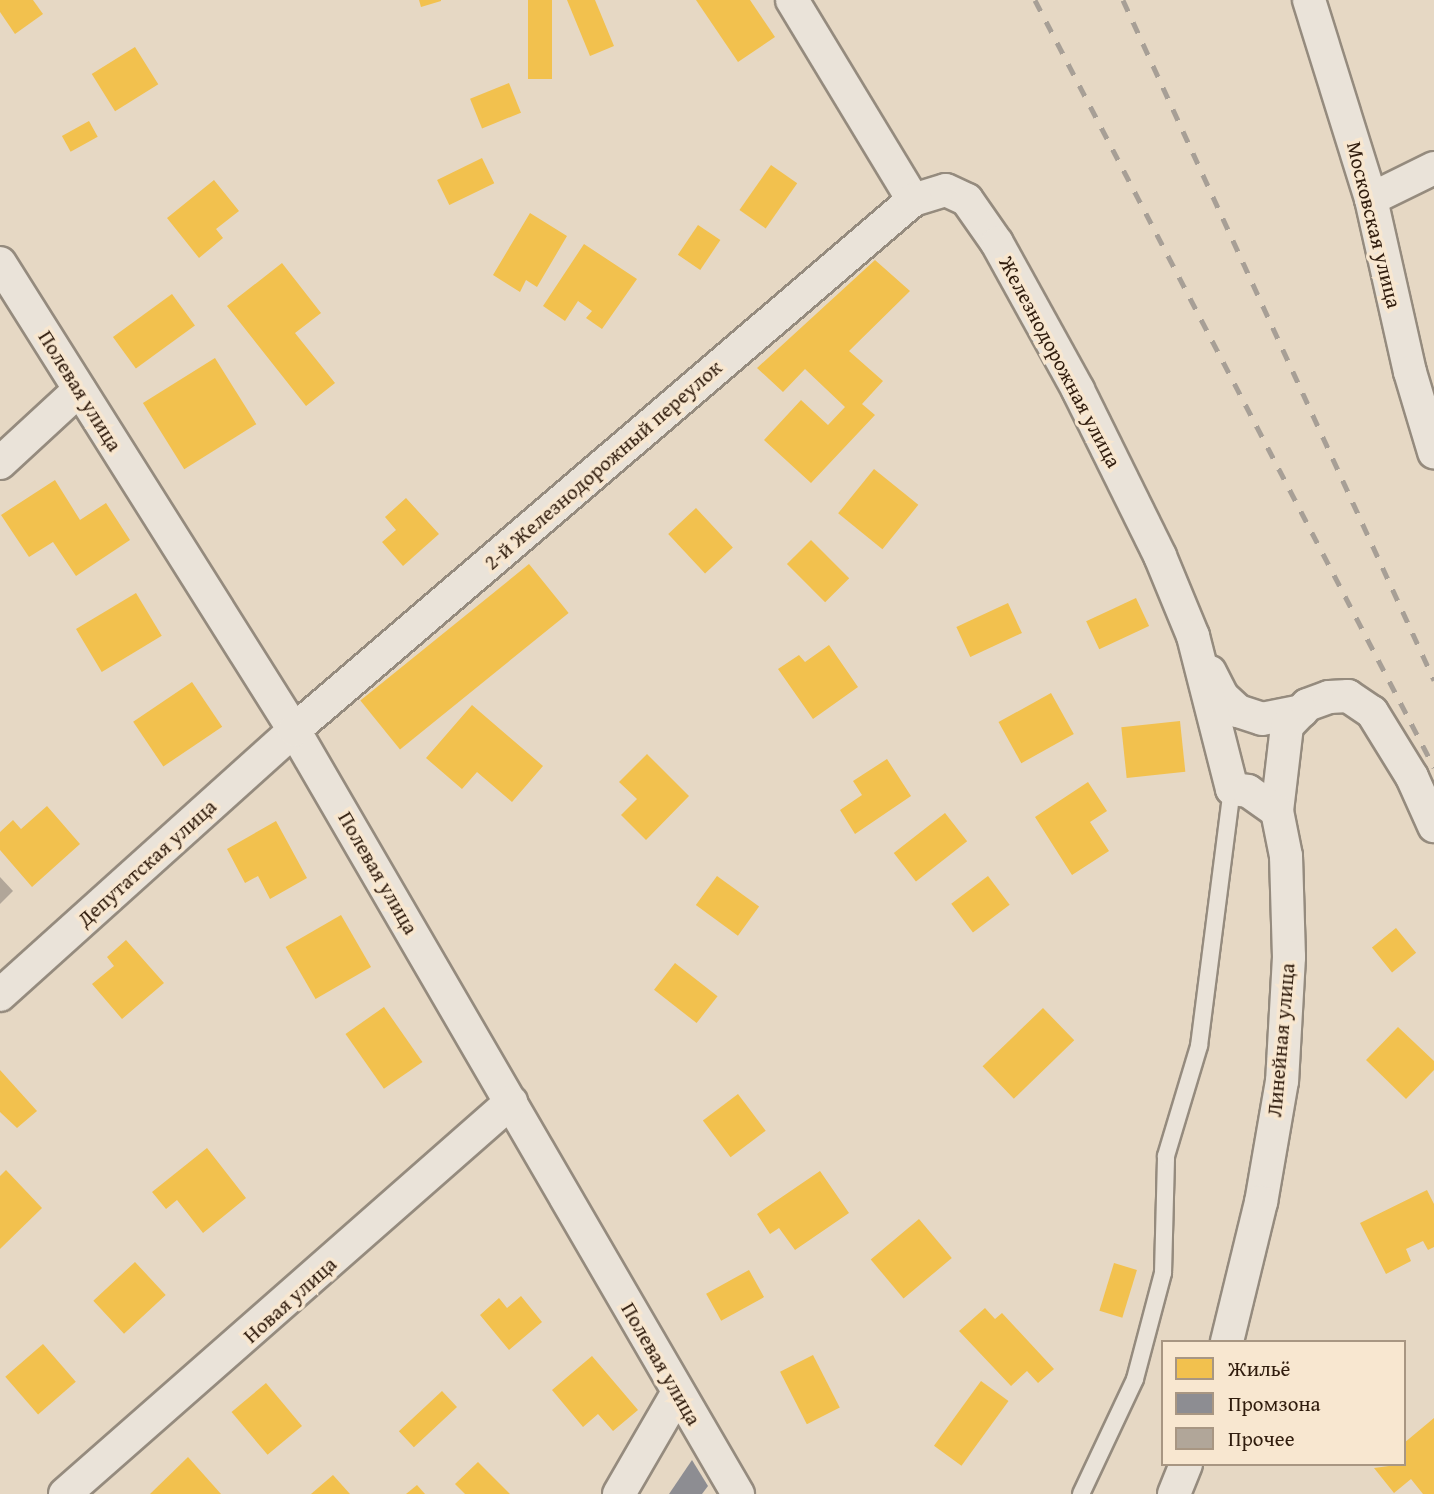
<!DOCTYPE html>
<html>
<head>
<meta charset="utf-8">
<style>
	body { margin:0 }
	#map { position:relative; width:1434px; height:1494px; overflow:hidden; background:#e6d8c4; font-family:"Gentium Book Plus",serif }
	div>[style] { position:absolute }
	.homes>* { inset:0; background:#f2c14e; transform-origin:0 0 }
	.industry>* { inset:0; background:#8d8d92 }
	.building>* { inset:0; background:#b1a699 }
	.roads { filter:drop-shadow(2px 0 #958b7e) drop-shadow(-2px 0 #958b7e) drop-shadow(0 2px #958b7e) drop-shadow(0 -2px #958b7e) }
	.service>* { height:16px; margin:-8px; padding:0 8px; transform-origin:8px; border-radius:8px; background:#eae3d9 }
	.minor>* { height:32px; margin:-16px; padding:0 16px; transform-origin:16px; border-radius:16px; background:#eae3d9 }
	.rail>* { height:5px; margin-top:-2.5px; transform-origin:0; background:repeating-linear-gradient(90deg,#a79f96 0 12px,transparent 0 24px) }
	span { translate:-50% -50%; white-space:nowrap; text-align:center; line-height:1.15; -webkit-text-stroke:7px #f8e7d0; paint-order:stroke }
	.street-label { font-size:21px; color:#301c0d }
	.legend { position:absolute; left:1161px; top:1340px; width:245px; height:126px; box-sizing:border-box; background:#f8e7d0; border:2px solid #a89682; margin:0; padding:9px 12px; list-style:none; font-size:21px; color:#301c0d }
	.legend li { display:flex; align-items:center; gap:14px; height:35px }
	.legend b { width:35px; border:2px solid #a89682 }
</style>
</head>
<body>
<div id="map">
	<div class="homes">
		<i style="clip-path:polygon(0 0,33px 0,43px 14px,15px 34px,0 12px)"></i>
		<i style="clip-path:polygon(419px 0,441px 0,441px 1px,421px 7px)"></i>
		<i style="left:528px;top:0;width:24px;height:79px"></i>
		<i style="clip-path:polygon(567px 0,595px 0,614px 46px,590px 56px)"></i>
		<i style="clip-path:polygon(696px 0,750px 0,775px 37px,738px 62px)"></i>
		<i style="left:135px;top:47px;width:44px;height:51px;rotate:58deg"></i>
		<i style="left:509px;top:83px;width:32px;height:42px;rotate:68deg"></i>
		<i style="left:89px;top:121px;width:18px;height:31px;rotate:61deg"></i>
		<i style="left:482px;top:158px;width:28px;height:50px;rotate:64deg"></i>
		<i style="left:771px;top:165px;width:32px;height:55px;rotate:35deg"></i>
		<i style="clip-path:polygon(214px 180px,239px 211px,216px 229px,223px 238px,199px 258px,167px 218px)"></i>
		<i style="clip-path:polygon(530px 213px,567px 236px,537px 287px,526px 280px,520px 292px,493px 275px)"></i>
		<i style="left:698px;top:225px;width:27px;height:36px;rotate:34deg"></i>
		<i style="clip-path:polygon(584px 244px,637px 279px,602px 329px,586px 318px,592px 311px,578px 301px,565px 321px,543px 306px)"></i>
		<i style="clip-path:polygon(875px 260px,910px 291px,849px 351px,883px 381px,862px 404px,875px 415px,811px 483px,764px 440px,801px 400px,828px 425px,845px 407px,805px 369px,783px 392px,757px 368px)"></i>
		<i style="clip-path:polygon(282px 263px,321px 313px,295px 333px,335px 383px,306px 406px,227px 306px)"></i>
		<i style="left:172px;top:294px;width:39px;height:73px;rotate:54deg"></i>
		<i style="left:215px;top:358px;width:78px;height:85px;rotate:58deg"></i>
		<i style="left:874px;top:469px;width:57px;height:57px;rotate:39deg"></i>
		<i style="clip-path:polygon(55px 480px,80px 520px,106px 503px,130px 540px,76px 576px,53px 542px,29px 557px,1px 515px)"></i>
		<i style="clip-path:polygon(406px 498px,439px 534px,403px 566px,382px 542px,396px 530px,385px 517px)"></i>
		<i style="left:696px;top:508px;width:54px;height:38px;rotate:47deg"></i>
		<i style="left:811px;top:540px;width:54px;height:34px;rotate:45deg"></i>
		<i style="left:529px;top:564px;width:63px;height:217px;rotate:51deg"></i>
		<i style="left:136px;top:593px;width:50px;height:70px;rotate:59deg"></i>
		<i style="left:1136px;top:598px;width:31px;height:55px;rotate:65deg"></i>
		<i style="left:1008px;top:603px;width:33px;height:57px;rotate:65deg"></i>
		<i style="clip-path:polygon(829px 645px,858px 687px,813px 719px,778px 669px,799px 655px,805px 662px)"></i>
		<i style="left:192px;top:682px;width:54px;height:71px;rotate:56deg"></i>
		<i style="left:1051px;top:693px;width:47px;height:60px;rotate:61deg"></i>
		<i style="clip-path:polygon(472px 705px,543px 766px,512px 802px,477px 772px,462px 789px,426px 758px)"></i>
		<i style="left:1180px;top:721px;width:51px;height:59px;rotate:84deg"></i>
		<i style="clip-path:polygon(647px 754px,689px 796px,646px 840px,621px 815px,637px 799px,619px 782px)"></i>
		<i style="clip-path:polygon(887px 759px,911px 796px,855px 834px,840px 810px,862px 795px,853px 781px)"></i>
		<i style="clip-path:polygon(1088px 782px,1107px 811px,1090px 822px,1109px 851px,1072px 875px,1035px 817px)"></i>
		<i style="clip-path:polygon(47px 806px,80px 844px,32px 887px,0 850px,0 832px,13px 820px,21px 829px)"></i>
		<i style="left:945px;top:813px;width:36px;height:65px;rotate:52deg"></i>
		<i style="clip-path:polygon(276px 821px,307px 878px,270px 899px,258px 876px,245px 883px,227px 849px)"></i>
		<i style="left:717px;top:876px;width:52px;height:36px;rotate:36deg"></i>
		<i style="left:988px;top:876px;width:36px;height:46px;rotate:53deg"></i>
		<i style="left:341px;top:915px;width:60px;height:64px;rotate:60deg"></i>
		<i style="left:1396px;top:928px;width:32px;height:31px;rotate:51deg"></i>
		<i style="clip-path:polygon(126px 940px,164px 983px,122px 1019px,92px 984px,114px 966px,107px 957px)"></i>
		<i style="left:675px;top:963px;width:54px;height:34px;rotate:38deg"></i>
		<i style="left:384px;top:1007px;width:67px;height:47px;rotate:55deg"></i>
		<i style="left:1043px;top:1008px;width:45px;height:84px;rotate:46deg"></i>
		<i style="clip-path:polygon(1398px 1027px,1434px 1061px,1434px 1070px,1406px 1099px,1366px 1060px)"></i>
		<i style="clip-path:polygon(0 1070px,37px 1111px,17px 1128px,0 1112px)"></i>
		<i style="left:738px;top:1094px;width:46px;height:44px;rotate:53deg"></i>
		<i style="clip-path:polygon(207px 1148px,246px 1198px,203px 1233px,177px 1200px,166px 1209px,152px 1192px)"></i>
		<i style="clip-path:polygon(6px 1170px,42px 1208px,0 1249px,0 1176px)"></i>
		<i style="clip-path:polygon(820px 1171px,849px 1213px,795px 1250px,779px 1228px,770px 1234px,757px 1214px)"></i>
		<i style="clip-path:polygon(1427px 1190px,1434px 1204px,1434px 1247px,1428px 1250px,1423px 1241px,1406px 1249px,1411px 1261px,1386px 1274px,1360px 1223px)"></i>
		<i style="left:919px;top:1219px;width:51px;height:63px;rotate:50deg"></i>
		<i style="left:135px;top:1262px;width:45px;height:57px;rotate:47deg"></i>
		<i style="left:1114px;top:1263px;width:24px;height:50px;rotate:17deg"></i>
		<i style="left:749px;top:1270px;width:31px;height:49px;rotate:61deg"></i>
		<i style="clip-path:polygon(521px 1296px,542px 1322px,509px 1350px,480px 1315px,499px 1298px,507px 1308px)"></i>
		<i style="clip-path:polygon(985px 1308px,995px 1319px,1002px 1313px,1054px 1369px,1038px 1383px,1027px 1371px,1011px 1386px,959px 1331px)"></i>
		<i style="left:43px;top:1344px;width:50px;height:50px;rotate:49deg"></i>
		<i style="left:813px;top:1355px;width:59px;height:37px;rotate:63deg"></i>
		<i style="clip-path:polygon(592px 1356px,638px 1410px,613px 1431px,598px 1414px,583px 1427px,552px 1390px)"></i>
		<i style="left:981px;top:1381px;width:34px;height:80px;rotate:36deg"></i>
		<i style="left:266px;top:1383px;width:56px;height:45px;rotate:50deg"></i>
		<i style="left:442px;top:1391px;width:22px;height:59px;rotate:47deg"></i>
		<i style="clip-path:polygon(1434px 1418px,1434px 1494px,1423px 1494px,1411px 1479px,1394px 1493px,1374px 1468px,1404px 1464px,1404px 1443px)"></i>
		<i style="clip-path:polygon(188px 1457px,221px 1494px,150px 1494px)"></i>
		<i style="clip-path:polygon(478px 1462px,510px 1494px,465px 1494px,455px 1484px)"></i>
		<i style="clip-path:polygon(333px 1475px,350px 1494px,311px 1494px)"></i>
		<i style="clip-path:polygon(417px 1485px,425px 1494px,406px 1494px)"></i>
	</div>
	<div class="industry">
		<i style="clip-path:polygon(692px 1460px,708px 1486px,702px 1494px,669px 1494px)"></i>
	</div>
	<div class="building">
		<i style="clip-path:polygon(0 877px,13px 891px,0 904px)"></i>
	</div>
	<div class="roads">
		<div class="service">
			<i style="left:1081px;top:1494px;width:127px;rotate:-64.8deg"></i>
			<i style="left:1135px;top:1379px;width:110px;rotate:-75.2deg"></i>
			<i style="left:1163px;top:1273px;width:117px;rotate:-88.5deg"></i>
			<i style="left:1166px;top:1156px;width:115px;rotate:-73.3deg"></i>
			<i style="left:1199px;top:1046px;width:259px;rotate:-82.7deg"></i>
		</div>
		<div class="minor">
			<i style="left:792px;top:0;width:234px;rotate:58.8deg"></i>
			<i style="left:1309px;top:0;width:208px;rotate:72.7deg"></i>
			<i style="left:1371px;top:199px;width:177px;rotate:77.3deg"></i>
			<i style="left:1410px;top:372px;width:84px;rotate:73.3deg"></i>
			<i style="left:1371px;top:199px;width:70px;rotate:-26.2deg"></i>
			<i style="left:0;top:263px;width:552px;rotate:57.81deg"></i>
			<i style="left:294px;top:730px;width:884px;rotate:59.84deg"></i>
			<i style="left:0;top:463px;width:108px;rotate:-42.7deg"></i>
			<i style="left:1210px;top:672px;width:28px;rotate:63deg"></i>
			<i style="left:1223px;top:697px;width:21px;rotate:43deg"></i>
			<i style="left:1238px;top:711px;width:25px;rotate:18deg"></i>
			<i style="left:1262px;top:719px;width:41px;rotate:-11.3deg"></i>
			<i style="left:1277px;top:811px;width:86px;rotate:-83.3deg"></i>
			<i style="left:1287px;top:726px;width:29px;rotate:-46deg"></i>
			<i style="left:1307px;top:705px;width:23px;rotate:-20deg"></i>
			<i style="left:1329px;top:697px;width:19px;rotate:-3deg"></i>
			<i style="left:1348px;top:696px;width:29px;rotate:34deg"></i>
			<i style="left:1372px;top:712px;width:76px;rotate:58.4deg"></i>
			<i style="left:1412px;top:777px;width:54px;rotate:65.8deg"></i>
			<i style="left:0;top:995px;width:396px;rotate:-42deg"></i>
			<i style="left:294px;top:730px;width:815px;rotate:-40.57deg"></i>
			<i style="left:913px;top:200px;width:34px;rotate:-17deg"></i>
			<i style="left:946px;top:190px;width:23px;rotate:25deg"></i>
			<i style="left:967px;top:200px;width:52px;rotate:55.1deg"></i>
			<i style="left:997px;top:243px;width:168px;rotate:61.1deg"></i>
			<i style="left:1078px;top:390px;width:185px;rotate:63.7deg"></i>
			<i style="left:1160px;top:556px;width:87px;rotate:67.6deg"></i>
			<i style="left:1193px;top:636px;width:158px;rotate:75.7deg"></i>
			<i style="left:1232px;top:789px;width:16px;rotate:7deg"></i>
			<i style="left:1248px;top:791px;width:35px;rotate:35deg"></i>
			<i style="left:1277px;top:811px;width:46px;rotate:78.7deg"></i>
			<i style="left:1286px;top:856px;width:101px;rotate:88.3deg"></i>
			<i style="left:1289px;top:957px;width:124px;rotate:93.2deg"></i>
			<i style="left:1282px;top:1081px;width:123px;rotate:99.8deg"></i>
			<i style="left:1261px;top:1202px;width:144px;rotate:103.7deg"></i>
			<i style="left:65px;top:1494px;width:594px;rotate:-41.31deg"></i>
			<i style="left:619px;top:1494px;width:116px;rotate:-59.9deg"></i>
			<i style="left:1174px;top:1494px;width:32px;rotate:-68deg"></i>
		</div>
	</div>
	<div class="rail">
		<i style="left:1035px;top:0;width:865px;rotate:62.52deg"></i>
		<i style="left:1123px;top:0;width:748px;rotate:65.42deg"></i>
	</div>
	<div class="street-label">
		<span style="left:1374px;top:225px;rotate:76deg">Московская улица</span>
		<span style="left:1060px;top:362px;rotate:62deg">Железнодорожная улица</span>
		<span style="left:80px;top:391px;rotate:58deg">Полевая улица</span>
		<span style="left:603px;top:465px;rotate:-41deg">2-й Железнодорожный переулок</span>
		<span style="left:147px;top:863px;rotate:-42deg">Депутатская улица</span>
		<span style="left:378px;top:873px;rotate:60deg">Полевая улица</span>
		<span style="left:1281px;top:1040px;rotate:-85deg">Линейная улица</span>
		<span style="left:290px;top:1300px;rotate:-42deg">Новая улица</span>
		<span style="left:661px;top:1364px;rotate:60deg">Полевая улица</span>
	</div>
	<ul class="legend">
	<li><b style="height:19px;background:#f2c14e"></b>Жильё</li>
	<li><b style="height:19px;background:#8d8d92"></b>Промзона</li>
	<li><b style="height:19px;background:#b1a699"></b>Прочее</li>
	</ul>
</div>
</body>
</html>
